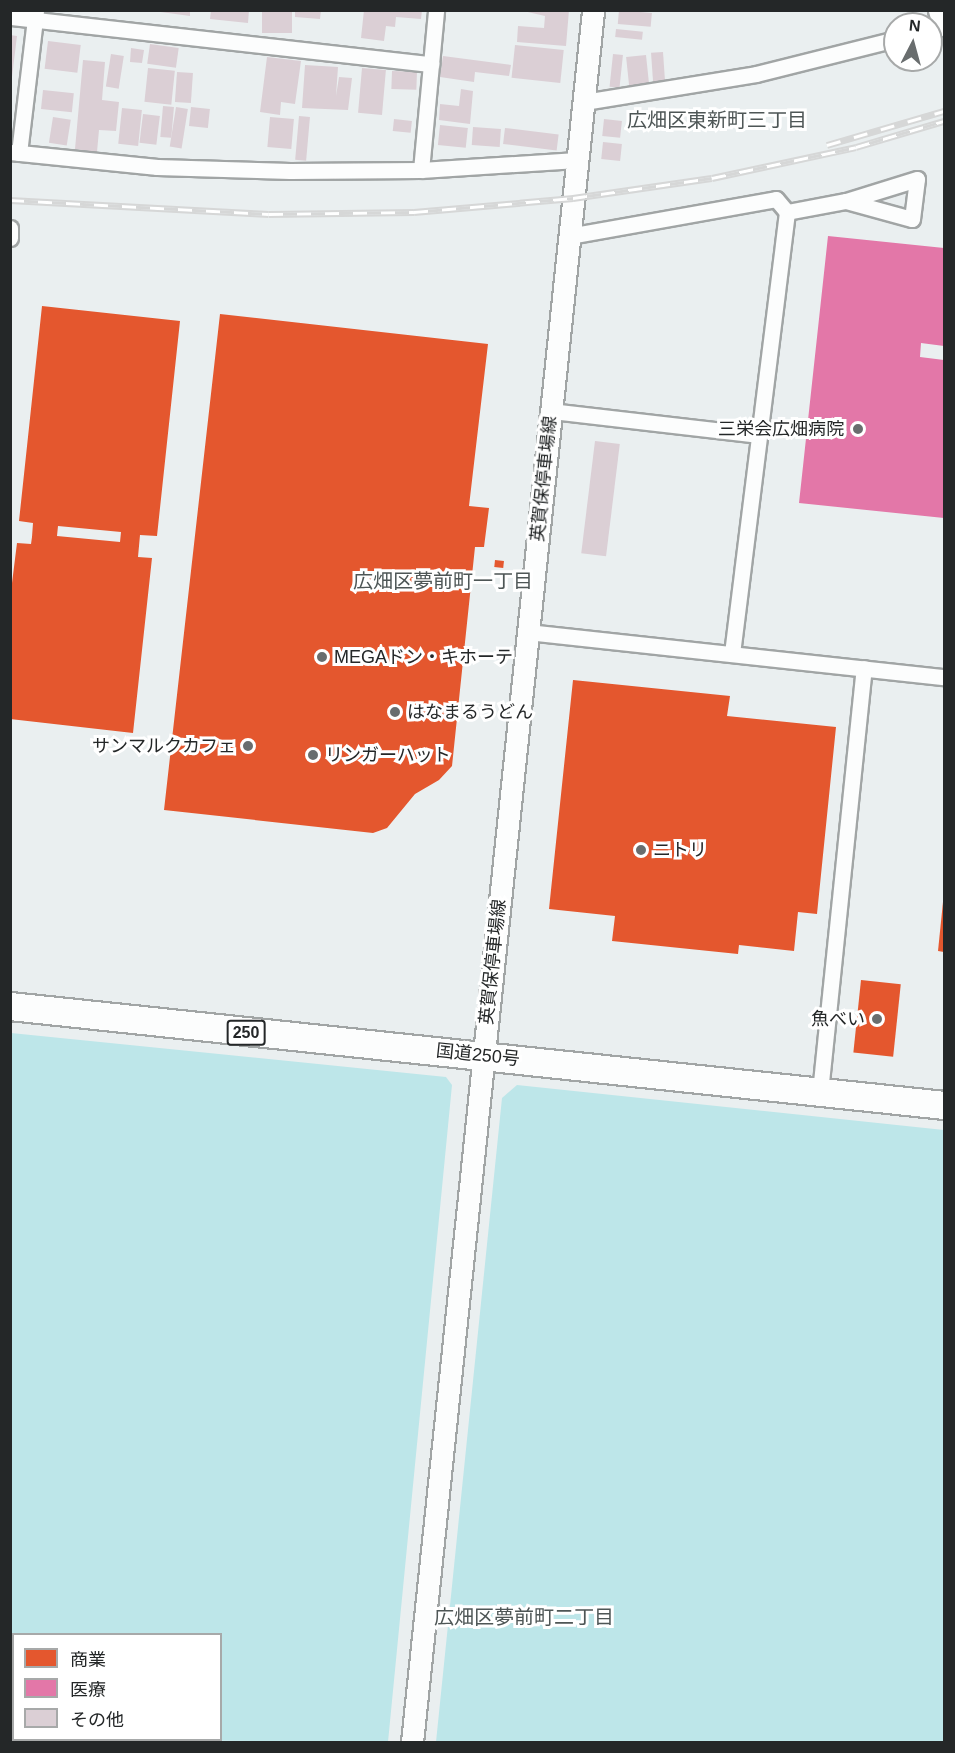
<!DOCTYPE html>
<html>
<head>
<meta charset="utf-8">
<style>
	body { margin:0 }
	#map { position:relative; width:955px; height:1753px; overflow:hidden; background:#eaeff0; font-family:Arial,"Noto Sans JP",sans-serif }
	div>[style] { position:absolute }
	.green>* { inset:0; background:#bde6e9 }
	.water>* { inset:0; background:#87d3d8 }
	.shops>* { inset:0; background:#e4572e; transform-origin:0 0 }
	.health>* { inset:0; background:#e377a8 }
	.building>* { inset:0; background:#dbcfd5; transform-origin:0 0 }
	.roads { filter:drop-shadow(2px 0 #a1a5a5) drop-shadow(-2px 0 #a1a5a5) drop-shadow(0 2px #a1a5a5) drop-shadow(0 -2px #a1a5a5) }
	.street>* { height:15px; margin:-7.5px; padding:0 7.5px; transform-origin:7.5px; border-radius:7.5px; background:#fcfdfd }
	.secondary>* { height:21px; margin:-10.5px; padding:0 10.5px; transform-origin:10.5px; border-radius:10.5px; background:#fcfdfd }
	.highway>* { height:27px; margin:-13.5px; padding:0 13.5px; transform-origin:13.5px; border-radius:13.5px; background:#fcfdfd }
	.rail>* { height:7px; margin-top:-3.5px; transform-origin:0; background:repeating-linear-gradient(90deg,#fff 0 14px,#d6d7d7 0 28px); box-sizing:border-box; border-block:2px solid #d6d7d7 }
	.dots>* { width:16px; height:16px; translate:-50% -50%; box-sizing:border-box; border:3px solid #fff; border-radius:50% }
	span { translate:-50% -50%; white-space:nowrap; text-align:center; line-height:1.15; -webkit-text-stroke:6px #fff; paint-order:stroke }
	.shield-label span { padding:2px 4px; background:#fff; border:2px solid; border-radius:4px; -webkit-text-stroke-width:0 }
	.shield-label { font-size:16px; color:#242728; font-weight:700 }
	.poi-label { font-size:18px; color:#242728 }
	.right { translate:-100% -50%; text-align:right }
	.left { translate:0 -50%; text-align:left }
	.street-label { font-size:18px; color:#242728 }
	.neighbourhood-label { font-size:20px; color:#4e5656 }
	.frame { position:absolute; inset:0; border:12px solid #242728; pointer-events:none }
	.legend { position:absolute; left:12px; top:1633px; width:210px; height:108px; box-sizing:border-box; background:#fff; border:2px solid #a7a9a9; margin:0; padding:8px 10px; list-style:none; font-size:18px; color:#242728 }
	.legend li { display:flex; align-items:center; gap:12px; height:30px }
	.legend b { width:30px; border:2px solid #a7a9a9 }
	.north { position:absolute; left:883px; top:12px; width:60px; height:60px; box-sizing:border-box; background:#fff; border:2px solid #a7a9a9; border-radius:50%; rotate:6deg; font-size:16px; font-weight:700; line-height:24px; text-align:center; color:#242728 }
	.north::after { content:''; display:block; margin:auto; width:21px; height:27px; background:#696d6e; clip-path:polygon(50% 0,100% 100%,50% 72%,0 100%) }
</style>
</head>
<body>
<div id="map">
	<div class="green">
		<i style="clip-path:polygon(11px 1033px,446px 1077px,452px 1085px,388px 1742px,111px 1740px,220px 1740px,220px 1634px,14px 1634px,13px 1729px,11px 1729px)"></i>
		<i style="clip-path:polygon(517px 1085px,944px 1130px,944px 1742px,436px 1742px,502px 1098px)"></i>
	</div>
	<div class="water">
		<i style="clip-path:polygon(11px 1729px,14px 1740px,141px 1742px,11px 1742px)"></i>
	</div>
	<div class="shops">
		<i style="clip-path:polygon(evenodd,42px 306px,180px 321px,157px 536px,140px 535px,138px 557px,152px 558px,133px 733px,10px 719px,10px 599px,17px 543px,31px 544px,32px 537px,33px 523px,19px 521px,42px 306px,58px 526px,121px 532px,120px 542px,57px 536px,58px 526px)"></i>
		<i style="clip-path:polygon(220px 314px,488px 344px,469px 506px,489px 508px,484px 547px,475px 547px,452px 766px,439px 780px,415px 794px,387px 828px,373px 833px,164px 810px)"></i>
		<i style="left:495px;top:560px;width:9px;height:7px;rotate:6deg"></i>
		<i style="clip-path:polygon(573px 680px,730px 696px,727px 716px,836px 727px,817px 914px,798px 912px,794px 951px,739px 945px,738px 954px,612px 941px,615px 916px,549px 909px)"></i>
		<i style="clip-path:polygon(943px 902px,944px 902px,944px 952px,938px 951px)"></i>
		<i style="left:861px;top:980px;width:40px;height:73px;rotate:6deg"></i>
	</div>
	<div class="health">
		<i style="clip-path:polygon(828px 236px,944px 248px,944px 346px,921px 343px,920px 357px,944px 360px,944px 518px,799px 503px)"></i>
	</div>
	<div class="building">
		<i style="clip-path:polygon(146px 10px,190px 10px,190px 16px)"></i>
		<i style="clip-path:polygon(211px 10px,249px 10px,248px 23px,210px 19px)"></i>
		<i style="left:262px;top:10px;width:30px;height:23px"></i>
		<i style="clip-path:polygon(295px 10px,321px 10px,320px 19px,295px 17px)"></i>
		<i style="clip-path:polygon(364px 10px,422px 10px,421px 19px,396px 17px,395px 27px,386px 26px,384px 41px,361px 38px)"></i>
		<i style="clip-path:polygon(519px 10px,569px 10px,566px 46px,517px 42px,518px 26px,544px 28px,545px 16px)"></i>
		<i style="left:619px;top:10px;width:33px;height:14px;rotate:5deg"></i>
		<i style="left:616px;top:29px;width:27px;height:8px;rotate:6deg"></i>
		<i style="clip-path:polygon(10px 35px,17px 36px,12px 77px,10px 77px)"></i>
		<i style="left:48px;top:41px;width:33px;height:28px;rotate:7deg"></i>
		<i style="left:150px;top:44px;width:29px;height:20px;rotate:8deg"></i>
		<i style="left:515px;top:45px;width:49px;height:33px;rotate:6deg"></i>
		<i style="clip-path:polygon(131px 48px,144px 50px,142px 63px,130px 62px)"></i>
		<i style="left:663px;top:52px;width:30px;height:12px;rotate:86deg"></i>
		<i style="left:111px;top:54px;width:13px;height:33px;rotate:9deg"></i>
		<i style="left:613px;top:54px;width:10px;height:33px;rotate:6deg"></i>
		<i style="left:646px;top:55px;width:29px;height:20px;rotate:84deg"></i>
		<i style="clip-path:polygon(443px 56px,511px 65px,509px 76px,475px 72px,474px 82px,440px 77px)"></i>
		<i style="clip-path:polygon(267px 57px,301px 61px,295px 104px,281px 102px,280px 115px,260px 112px)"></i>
		<i style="clip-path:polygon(83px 60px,105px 62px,102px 100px,119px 102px,116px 131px,99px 130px,97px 152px,75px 149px)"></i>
		<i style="clip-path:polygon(305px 65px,338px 67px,336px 96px,339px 77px,352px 78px,348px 110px,302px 108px)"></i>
		<i style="left:148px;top:68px;width:27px;height:34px;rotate:6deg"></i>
		<i style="left:362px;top:68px;width:24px;height:45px;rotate:5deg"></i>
		<i style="left:392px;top:71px;width:25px;height:18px;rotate:2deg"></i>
		<i style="left:177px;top:72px;width:16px;height:30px;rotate:4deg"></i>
		<i style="clip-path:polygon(461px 89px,473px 91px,470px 124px,439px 120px,440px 104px,459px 106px)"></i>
		<i style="left:43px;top:90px;width:31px;height:19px;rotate:6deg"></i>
		<i style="left:163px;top:106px;width:11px;height:31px;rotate:5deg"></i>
		<i style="left:176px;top:107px;width:12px;height:40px;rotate:9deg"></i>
		<i style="left:191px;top:107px;width:19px;height:19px;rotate:6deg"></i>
		<i style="left:122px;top:108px;width:20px;height:36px;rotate:6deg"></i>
		<i style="left:143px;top:114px;width:17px;height:29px;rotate:7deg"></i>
		<i style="left:299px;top:116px;width:11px;height:44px;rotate:5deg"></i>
		<i style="left:53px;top:117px;width:18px;height:26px;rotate:9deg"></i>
		<i style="left:270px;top:117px;width:24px;height:30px;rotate:5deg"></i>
		<i style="left:394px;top:119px;width:18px;height:12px;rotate:6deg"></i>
		<i style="left:604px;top:119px;width:18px;height:17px;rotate:6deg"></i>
		<i style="left:440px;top:125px;width:28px;height:20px;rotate:6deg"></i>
		<i style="left:473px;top:127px;width:28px;height:18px;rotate:4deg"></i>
		<i style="left:505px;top:128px;width:54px;height:16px;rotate:7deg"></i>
		<i style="left:603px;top:142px;width:19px;height:17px;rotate:6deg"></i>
		<i style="left:595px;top:441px;width:25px;height:113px;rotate:7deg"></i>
	</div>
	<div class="roads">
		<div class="street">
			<i style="left:10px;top:17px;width:424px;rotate:6.4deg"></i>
			<i style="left:931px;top:30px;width:10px;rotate:-11deg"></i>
			<i style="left:941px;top:28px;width:19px;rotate:-106deg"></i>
			<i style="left:584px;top:102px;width:174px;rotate:-9.2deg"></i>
			<i style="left:756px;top:74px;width:143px;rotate:-14.1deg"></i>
			<i style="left:10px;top:152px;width:148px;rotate:5.8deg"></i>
			<i style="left:157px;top:167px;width:133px;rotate:1.7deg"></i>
			<i style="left:290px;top:171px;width:131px;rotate:-0.4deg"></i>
			<i style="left:421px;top:170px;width:156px;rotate:-3.7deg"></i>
			<i style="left:19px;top:153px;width:144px;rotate:-83.2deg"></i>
			<i style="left:421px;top:170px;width:161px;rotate:-84.6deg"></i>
			<i style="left:787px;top:212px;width:60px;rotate:-10.6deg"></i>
			<i style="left:846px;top:201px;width:68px;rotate:15.3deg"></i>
			<i style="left:912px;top:219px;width:40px;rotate:-82.9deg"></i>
			<i style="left:917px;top:179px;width:74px;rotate:162.8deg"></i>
			<i style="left:10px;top:228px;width:10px;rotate:90deg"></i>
			<i style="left:569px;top:236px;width:210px;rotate:-10.1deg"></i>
			<i style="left:776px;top:199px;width:17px;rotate:50deg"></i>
			<i style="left:787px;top:212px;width:445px;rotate:97.1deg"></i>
			<i style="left:551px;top:411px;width:209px;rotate:6.6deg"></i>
			<i style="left:528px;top:632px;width:418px;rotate:6.2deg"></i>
			<i style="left:820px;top:1092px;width:426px;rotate:-84.1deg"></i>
		</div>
		<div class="secondary">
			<i style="left:412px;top:1742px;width:1741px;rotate:-84.03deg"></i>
		</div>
		<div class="highway">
			<i style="left:10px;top:1006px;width:939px;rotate:6.05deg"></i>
		</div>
	</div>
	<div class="rail">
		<i style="left:827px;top:145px;width:122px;rotate:-16.2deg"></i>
		<i style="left:10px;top:200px;width:259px;rotate:3.1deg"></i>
		<i style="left:269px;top:214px;width:145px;rotate:-0.8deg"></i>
		<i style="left:414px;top:212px;width:160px;rotate:-5deg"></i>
		<i style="left:573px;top:198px;width:140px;rotate:-8.2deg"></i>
		<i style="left:712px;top:178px;width:147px;rotate:-12.1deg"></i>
		<i style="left:856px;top:147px;width:92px;rotate:-16.5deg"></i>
	</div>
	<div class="dots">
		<i style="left:858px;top:429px;background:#696d6e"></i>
		<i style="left:322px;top:657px;background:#696d6e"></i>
		<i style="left:395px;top:712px;background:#696d6e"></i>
		<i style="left:248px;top:746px;background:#696d6e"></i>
		<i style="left:313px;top:755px;background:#696d6e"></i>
		<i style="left:641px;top:850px;background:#696d6e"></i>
		<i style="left:877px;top:1019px;background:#696d6e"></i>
	</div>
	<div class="shield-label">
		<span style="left:246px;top:1033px">250</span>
	</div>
	<div class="poi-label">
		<span class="right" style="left:844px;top:429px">三栄会広畑病院</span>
		<span class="left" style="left:334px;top:657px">MEGAドン・キホーテ</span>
		<span class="left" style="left:407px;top:712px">はなまるうどん</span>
		<span class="right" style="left:236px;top:746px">サンマルクカフェ</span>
		<span class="left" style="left:325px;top:755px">リンガーハット</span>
		<span class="left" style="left:653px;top:850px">ニトリ</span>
		<span class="right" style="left:865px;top:1019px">魚べい</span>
	</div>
	<div class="street-label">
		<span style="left:544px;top:479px;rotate:-84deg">英賀保停車場線</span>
		<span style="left:493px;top:962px;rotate:-84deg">英賀保停車場線</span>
		<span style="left:478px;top:1055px;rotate:6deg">国道250号</span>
	</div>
	<div class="neighbourhood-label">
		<span style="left:717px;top:120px">広畑区東新町三丁目</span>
		<span style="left:443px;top:581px">広畑区夢前町一丁目</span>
		<span style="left:524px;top:1617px">広畑区夢前町二丁目</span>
	</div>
	<div class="frame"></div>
	<ul class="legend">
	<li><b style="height:16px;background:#e4572e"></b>商業</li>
	<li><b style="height:16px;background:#e377a8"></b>医療</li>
	<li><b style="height:16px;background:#dbcfd5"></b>その他</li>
	</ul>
	<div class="north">N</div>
</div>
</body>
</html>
